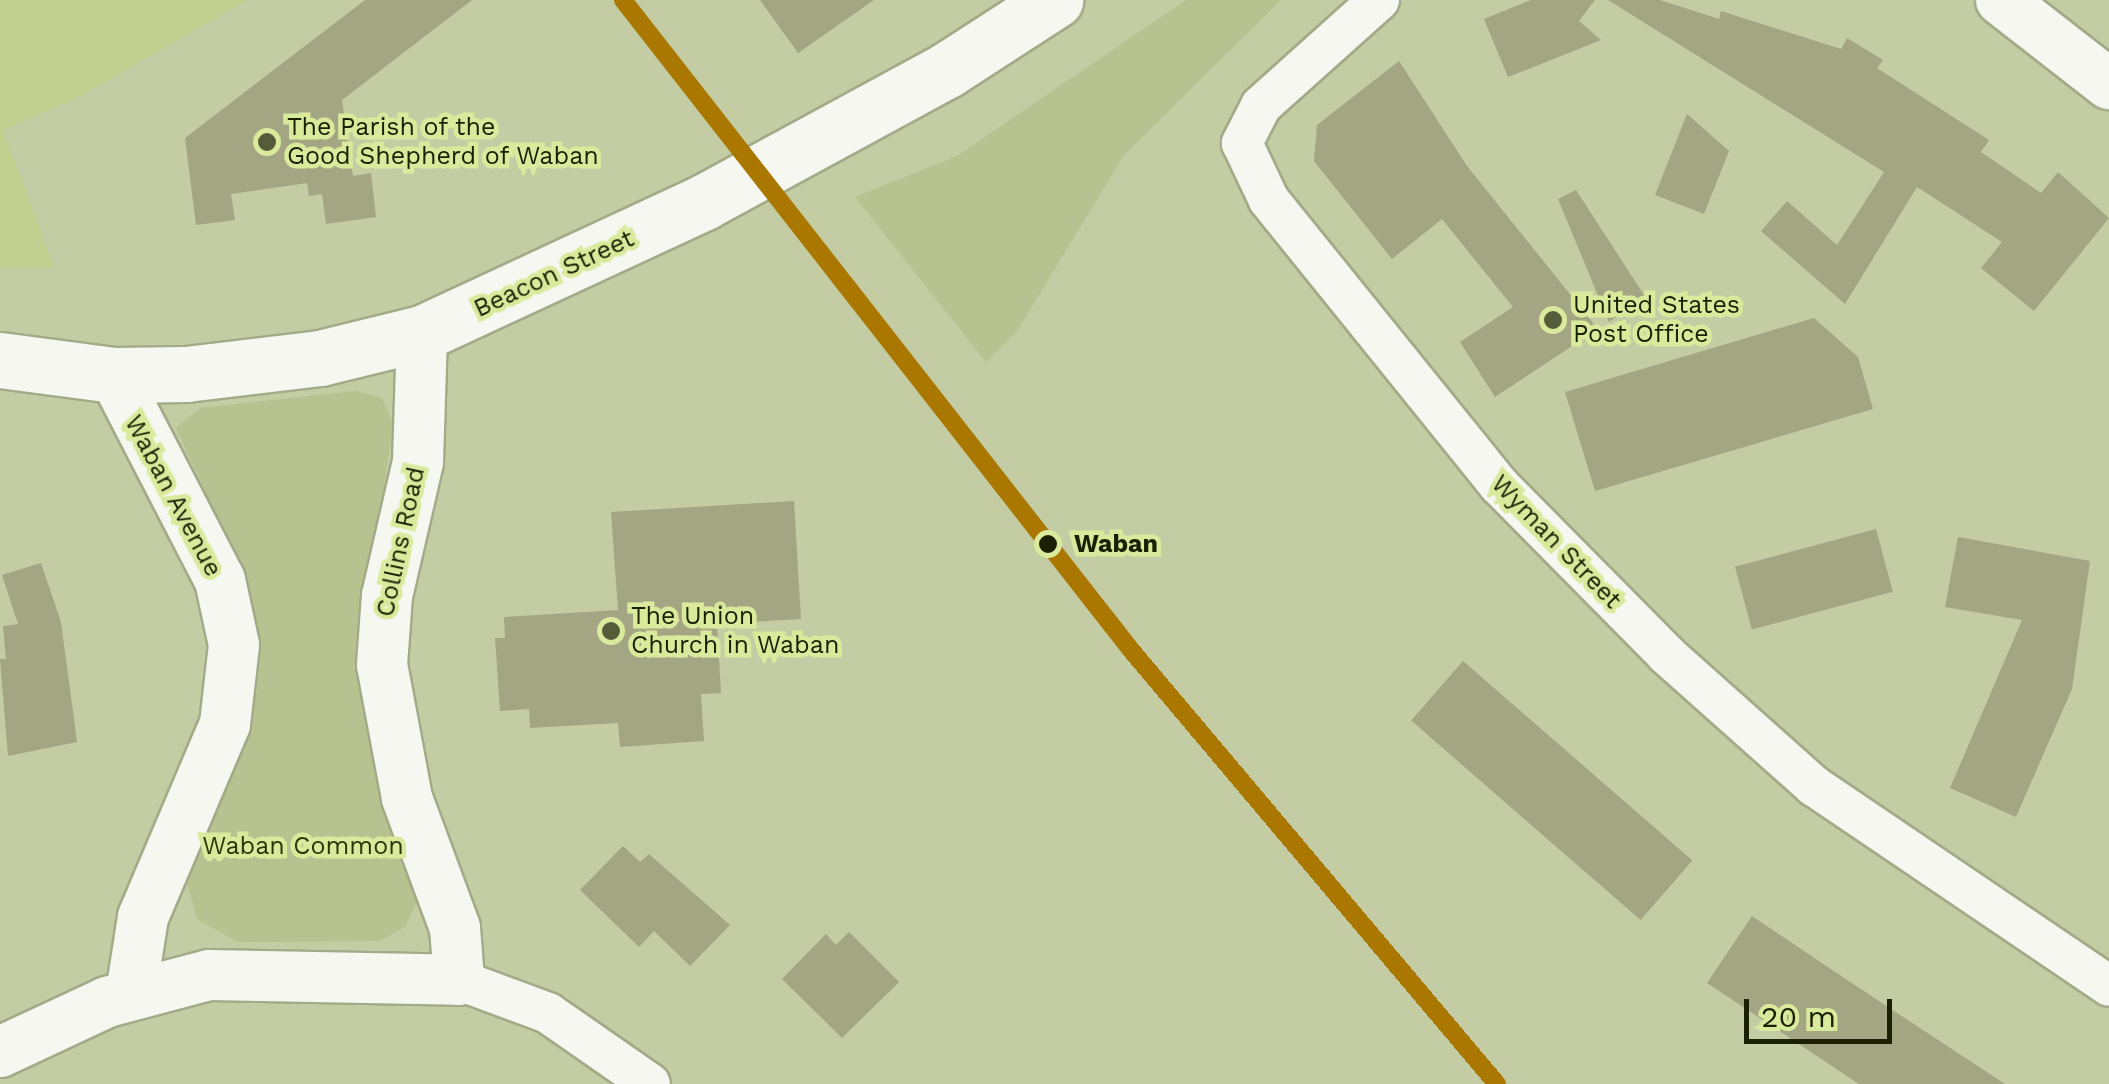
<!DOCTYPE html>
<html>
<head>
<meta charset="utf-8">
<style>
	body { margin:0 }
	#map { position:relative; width:2109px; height:1084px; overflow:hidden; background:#c3cca2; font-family:"Work Sans",sans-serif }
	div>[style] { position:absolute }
	.built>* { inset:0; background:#c2cf8e }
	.green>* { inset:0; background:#b7c290 }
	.building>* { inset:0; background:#a4a583; transform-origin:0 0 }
	.roads { filter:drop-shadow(2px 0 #a3aa88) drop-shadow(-2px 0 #a3aa88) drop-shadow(0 2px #a3aa88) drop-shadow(0 -2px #a3aa88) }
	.minor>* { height:40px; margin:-20px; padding:0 20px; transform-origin:20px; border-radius:20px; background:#f6f7f1 }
	.tertiary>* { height:50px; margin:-25px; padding:0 25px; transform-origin:25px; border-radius:25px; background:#f6f7f1 }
	.secondary>* { height:55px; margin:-27.5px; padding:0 27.5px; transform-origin:27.5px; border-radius:27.5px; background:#f6f7f1 }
	.rail-1>* { height:18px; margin:-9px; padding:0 9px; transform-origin:9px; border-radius:9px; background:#aa7701 }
	.dots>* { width:28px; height:28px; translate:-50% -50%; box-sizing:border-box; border:5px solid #daea9d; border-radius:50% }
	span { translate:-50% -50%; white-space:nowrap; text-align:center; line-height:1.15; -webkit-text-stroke:9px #daea9d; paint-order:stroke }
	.poi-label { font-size:25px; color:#1b2002 }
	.left { translate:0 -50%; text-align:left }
	.street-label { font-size:25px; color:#1b2002 }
	.stop-label { font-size:25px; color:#1b2002; font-weight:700 }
	.park-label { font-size:25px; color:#2e3507 }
	.scale { position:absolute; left:1744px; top:999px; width:148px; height:45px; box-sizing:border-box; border:5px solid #1b2002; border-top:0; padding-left:12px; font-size:30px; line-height:35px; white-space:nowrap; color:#1b2002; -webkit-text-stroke:8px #daea9d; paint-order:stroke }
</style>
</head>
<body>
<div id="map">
	<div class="built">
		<i style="clip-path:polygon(0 0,247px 0,77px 98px,3px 130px,54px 268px,0 267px)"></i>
	</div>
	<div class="green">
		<i style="clip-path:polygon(1186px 0,1281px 0,1124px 155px,1017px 331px,986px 362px,855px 197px,957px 156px)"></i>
		<i style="clip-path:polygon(356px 391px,382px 398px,393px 423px,376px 547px,419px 896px,406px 926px,380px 941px,237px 942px,197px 919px,185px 876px,238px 563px,176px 428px,200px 408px)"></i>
	</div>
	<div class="building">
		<i style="clip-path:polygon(365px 0,472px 0,342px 100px,353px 176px,371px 173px,376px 217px,326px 224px,322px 194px,309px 196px,307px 183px,231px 194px,235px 220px,196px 225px,185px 138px)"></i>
		<i style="clip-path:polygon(760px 0,874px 0,798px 53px)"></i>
		<i style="clip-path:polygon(1531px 0,1595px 0,1579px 21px,1601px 40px,1508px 77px,1484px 19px)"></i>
		<i style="clip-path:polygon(1608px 0,1660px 0,1719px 19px,1721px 11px,1841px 49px,1847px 38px,1883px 60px,1877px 68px,1989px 140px,1981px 152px,2041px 193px,2058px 172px,2109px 218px,2034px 311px,1981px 268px,2002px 242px,1917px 187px,1845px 304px,1761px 231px,1787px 201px,1837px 245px,1884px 172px)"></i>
		<i style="clip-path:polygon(1399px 61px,1467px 166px,1598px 329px,1495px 397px,1460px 342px,1513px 307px,1442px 219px,1392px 259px,1314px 161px,1317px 125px)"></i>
		<i style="clip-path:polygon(1687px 114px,1729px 151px,1704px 214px,1655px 195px)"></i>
		<i style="clip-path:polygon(1576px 190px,1646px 298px,1609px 322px,1558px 199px)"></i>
		<i style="clip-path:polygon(1814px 318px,1858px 357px,1873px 409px,1595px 491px,1565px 392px)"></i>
		<i style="clip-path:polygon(794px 501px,801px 619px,717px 624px,721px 693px,701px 694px,704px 741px,620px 747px,618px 723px,530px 728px,529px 709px,500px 711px,495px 638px,505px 638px,504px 617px,618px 610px,611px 512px)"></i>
		<i style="left:1876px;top:529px;width:65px;height:146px;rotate:75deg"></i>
		<i style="clip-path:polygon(1958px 537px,2090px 561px,2072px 689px,2016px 817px,1950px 788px,2022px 620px,1945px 607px)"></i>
		<i style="clip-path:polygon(41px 563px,61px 622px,77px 742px,8px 756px,0 659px,6px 659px,3px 626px,18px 624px,2px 575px)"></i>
		<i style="left:1463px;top:661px;width:304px;height:79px;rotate:41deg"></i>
		<i style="clip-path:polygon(623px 846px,640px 862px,649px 854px,730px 925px,690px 966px,654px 931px,639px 947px,580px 890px)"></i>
		<i style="clip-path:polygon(1752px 916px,1841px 976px,2005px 1084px,1859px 1084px,1707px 983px)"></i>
		<i style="clip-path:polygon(849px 932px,899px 982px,842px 1038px,782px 979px,826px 934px,836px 945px)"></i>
	</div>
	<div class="roads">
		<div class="minor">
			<i style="left:1379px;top:0;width:159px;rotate:138.1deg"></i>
			<i style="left:1261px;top:106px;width:42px;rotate:117.2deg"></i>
			<i style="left:1242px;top:143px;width:63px;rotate:64.7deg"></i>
			<i style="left:1269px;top:200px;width:366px;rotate:51.1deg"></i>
			<i style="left:1499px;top:485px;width:239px;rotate:45.3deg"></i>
			<i style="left:1667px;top:655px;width:197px;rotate:41.7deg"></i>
			<i style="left:1814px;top:786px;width:356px;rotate:34.1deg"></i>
			<i style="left:459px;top:980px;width:95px;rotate:20.3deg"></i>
			<i style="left:548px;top:1013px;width:124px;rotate:34.8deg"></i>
		</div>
		<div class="tertiary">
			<i style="left:2001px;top:0;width:137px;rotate:37.9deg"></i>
			<i style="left:114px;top:375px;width:231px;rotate:62.7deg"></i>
			<i style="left:220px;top:580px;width:66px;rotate:77.8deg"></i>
			<i style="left:234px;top:645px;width:80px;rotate:96.5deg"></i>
			<i style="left:225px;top:724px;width:210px;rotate:113deg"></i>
			<i style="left:143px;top:917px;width:78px;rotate:98.9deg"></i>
			<i style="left:0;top:1052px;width:118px;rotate:-25deg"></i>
			<i style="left:107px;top:1002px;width:106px;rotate:-14.8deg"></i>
			<i style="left:209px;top:975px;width:250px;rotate:1.1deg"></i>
			<i style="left:459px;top:980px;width:52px;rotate:-94.4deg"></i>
			<i style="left:455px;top:928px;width:139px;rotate:-110.3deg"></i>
			<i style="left:407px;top:798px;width:135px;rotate:-100.6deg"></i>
			<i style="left:382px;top:665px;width:69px;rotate:-85.9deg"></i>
			<i style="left:387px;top:596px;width:138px;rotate:-77deg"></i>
			<i style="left:418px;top:462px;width:129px;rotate:-88.2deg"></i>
		</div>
		<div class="secondary">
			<i style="left:0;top:360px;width:115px;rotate:7.5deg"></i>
			<i style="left:114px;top:375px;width:72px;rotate:-0.8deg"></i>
			<i style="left:186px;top:374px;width:135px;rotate:-6.8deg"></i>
			<i style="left:320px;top:358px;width:105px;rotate:-13.8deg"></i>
			<i style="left:422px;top:333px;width:311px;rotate:-24.9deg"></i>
			<i style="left:704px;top:202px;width:277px;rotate:-28.5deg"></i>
			<i style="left:947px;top:70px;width:129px;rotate:-32.9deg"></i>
		</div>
	</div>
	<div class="rail-1">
		<i style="left:623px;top:0;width:825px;rotate:51.99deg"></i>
		<i style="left:1131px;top:650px;width:568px;rotate:49.86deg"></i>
	</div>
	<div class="dots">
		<i style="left:267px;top:142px;background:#565c3a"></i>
		<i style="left:1553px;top:320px;background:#565c3a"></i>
		<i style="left:1048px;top:544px;background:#1b2002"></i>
		<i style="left:611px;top:631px;background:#565c3a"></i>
	</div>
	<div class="poi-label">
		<span class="left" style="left:287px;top:142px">The Parish of the<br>Good Shepherd of Waban</span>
		<span class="left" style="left:1573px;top:320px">United States<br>Post Office</span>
		<span class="left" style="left:631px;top:631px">The Union<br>Church in Waban</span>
	</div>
	<div class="street-label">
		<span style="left:554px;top:274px;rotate:-25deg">Beacon Street</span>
		<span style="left:173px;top:496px;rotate:62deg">Waban Avenue</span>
		<span style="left:401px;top:542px;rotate:-78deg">Collins Road</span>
		<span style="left:1556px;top:542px;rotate:46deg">Wyman Street</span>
	</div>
	<div class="stop-label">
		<span class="left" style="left:1074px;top:544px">Waban</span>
	</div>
	<div class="park-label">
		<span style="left:303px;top:846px">Waban Common</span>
	</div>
	<div class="scale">20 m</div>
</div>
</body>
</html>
